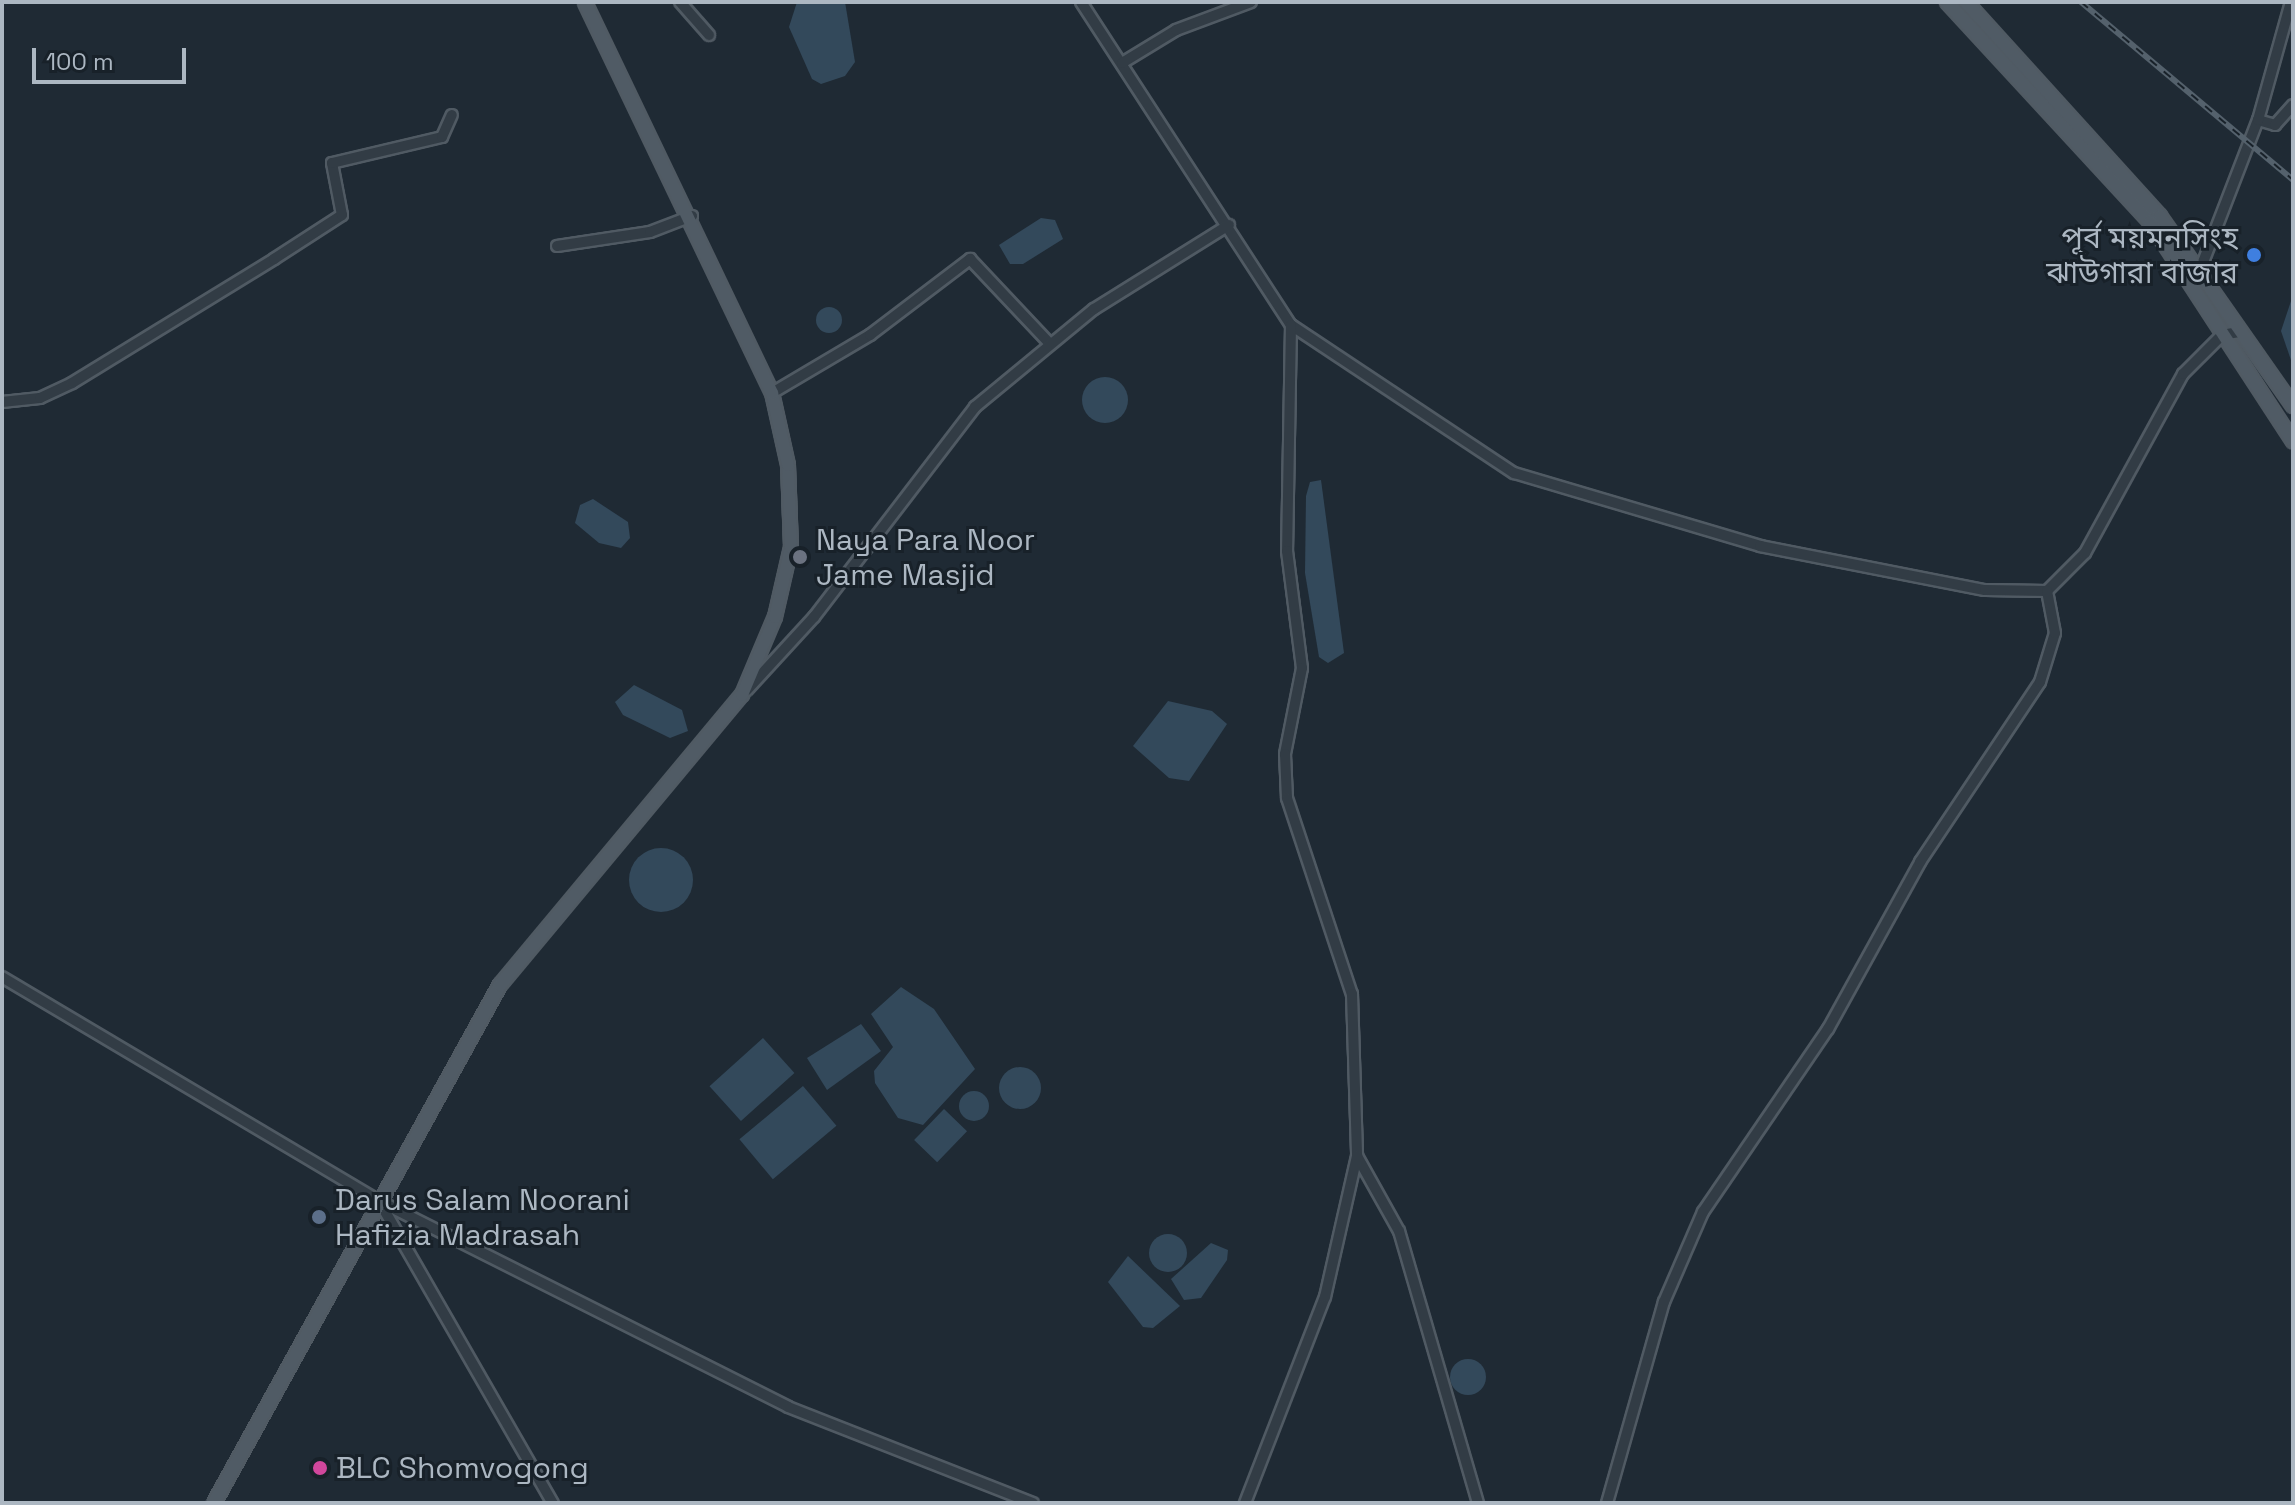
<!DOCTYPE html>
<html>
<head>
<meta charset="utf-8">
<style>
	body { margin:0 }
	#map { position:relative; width:2295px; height:1505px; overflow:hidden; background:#1f2a34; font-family:"Space Grotesk","Noto Sans Bengali",sans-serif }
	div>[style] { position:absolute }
	.water>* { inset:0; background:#33495b; transform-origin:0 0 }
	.round { border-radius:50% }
	.roads { filter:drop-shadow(2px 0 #505a63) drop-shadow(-2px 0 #505a63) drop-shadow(0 2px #505a63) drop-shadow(0 -2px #505a63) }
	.minor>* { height:10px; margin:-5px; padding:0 5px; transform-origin:5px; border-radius:5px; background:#323c45 }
	.major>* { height:12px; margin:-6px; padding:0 6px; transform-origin:6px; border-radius:6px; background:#505b65 }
	.rail>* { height:6px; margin-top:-3px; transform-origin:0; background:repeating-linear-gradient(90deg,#182129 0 9px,#54616c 0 18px); box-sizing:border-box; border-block:2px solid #54616c }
	.dots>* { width:22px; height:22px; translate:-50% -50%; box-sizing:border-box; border:4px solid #182129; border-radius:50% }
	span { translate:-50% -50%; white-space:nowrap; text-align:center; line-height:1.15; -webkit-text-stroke:6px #182129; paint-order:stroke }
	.poi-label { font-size:30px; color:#acb7c2 }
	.right { translate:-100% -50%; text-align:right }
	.left { translate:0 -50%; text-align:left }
	.frame { position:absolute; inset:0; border:4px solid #acb7c2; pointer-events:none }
	.scale { position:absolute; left:32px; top:48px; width:154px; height:36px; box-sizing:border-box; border:4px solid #acb7c2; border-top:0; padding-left:10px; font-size:24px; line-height:28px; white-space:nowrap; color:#acb7c2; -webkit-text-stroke:6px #182129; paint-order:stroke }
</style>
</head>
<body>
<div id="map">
	<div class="water">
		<i style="clip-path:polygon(797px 2px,845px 2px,855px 62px,845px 76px,821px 84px,812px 79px,789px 27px)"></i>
		<i style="clip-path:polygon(1041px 218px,1055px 220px,1063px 239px,1023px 264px,1010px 264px,999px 245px)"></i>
		<i style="clip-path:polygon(2293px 295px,2293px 366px,2281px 331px)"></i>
		<i class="round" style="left:816px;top:307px;width:26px;height:26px"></i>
		<i class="round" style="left:1082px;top:377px;width:46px;height:46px"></i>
		<i style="clip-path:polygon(1321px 480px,1344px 653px,1328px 663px,1319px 657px,1305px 573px,1306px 496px,1310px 482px)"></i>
		<i style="clip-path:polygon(593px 499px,628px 522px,630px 538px,621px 548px,599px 543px,575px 523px,580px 505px)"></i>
		<i style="clip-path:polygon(634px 685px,682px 710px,688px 731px,670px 738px,623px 715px,615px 702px)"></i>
		<i style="clip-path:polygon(1168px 701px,1212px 711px,1227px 724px,1189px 781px,1169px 778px,1133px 746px)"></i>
		<i class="round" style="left:629px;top:848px;width:64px;height:64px"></i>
		<i style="clip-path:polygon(901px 987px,934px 1009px,975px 1069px,923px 1125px,898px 1118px,875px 1083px,874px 1071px,893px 1047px,871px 1014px)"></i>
		<i style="clip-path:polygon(861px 1024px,881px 1051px,827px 1090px,807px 1058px)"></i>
		<i style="left:763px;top:1038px;width:47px;height:72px;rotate:48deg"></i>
		<i class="round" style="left:999px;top:1067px;width:42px;height:42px"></i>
		<i style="left:803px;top:1086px;width:52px;height:83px;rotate:50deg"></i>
		<i class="round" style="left:959px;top:1091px;width:30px;height:30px"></i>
		<i style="left:944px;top:1109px;width:32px;height:43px;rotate:44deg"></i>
		<i class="round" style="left:1149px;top:1234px;width:38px;height:38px"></i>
		<i style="clip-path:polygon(1211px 1243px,1228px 1250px,1227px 1260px,1201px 1298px,1184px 1300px,1171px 1279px)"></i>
		<i style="clip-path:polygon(1128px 1256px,1180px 1306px,1153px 1328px,1143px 1327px,1108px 1282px)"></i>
		<i class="round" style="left:1450px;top:1359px;width:36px;height:36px"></i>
	</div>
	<div class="roads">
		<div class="minor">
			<i style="left:680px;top:2px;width:44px;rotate:48.7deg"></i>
			<i style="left:1081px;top:2px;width:385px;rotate:57deg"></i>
			<i style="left:1291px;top:325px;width:268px;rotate:33.6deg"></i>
			<i style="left:1514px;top:473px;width:257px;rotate:16.5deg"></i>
			<i style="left:1760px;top:546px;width:229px;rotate:11.1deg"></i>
			<i style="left:1985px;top:590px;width:62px;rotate:0.9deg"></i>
			<i style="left:2047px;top:591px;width:54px;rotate:-45deg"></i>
			<i style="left:2085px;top:553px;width:204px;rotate:-61.3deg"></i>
			<i style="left:2183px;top:374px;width:55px;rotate:-45deg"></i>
			<i style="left:2222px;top:335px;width:17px;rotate:-10deg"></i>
			<i style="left:1122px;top:63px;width:63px;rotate:-31.4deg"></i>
			<i style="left:1176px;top:30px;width:80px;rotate:-20.5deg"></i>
			<i style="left:2258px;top:120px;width:18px;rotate:16deg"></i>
			<i style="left:2275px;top:125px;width:27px;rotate:-48deg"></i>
			<i style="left:557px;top:246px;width:94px;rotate:-8.6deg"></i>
			<i style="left:650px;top:232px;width:45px;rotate:-20.9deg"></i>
			<i style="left:2200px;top:270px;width:161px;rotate:-68.9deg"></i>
			<i style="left:2258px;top:120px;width:123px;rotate:-74.4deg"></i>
			<i style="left:1291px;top:325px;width:226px;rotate:91deg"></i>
			<i style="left:1287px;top:551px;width:118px;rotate:82.7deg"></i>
			<i style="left:1302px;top:668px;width:88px;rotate:101.2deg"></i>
			<i style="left:1285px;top:754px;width:44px;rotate:87.4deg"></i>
			<i style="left:1287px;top:798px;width:206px;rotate:71.7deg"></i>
			<i style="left:1352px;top:994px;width:162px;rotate:88.2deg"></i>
			<i style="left:1357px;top:1156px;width:86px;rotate:60.8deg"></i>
			<i style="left:1399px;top:1231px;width:283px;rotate:73.8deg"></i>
			<i style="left:772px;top:393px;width:114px;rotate:-30.6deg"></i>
			<i style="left:870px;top:335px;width:126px;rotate:-37.2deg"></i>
			<i style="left:970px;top:259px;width:117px;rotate:46.7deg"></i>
			<i style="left:2px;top:402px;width:38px;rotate:-6deg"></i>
			<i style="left:40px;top:398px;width:35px;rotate:-25deg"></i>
			<i style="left:72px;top:383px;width:237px;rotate:-31.5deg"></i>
			<i style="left:274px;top:259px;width:81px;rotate:-32.9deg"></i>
			<i style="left:342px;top:215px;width:53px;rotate:-100.9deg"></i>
			<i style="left:332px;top:163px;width:113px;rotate:-13.3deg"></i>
			<i style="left:442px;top:137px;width:24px;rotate:-66deg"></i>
			<i style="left:747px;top:690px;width:99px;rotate:-47.5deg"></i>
			<i style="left:814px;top:617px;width:265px;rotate:-52.5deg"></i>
			<i style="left:975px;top:407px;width:154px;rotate:-39.5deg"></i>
			<i style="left:1094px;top:309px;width:159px;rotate:-31.9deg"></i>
			<i style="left:2px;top:977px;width:439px;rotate:30.7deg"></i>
			<i style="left:379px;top:1201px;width:458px;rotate:26.7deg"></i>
			<i style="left:788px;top:1407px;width:263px;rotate:21.4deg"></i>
			<i style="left:379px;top:1201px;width:349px;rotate:60.1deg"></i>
			<i style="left:1245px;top:1503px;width:221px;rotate:-68.8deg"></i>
			<i style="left:1325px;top:1297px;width:145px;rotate:-77.2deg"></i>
			<i style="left:1607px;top:1503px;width:209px;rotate:-74.2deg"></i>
			<i style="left:1664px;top:1302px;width:98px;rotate:-66.6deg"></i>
			<i style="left:1703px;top:1212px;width:222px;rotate:-55.7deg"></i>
			<i style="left:1828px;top:1029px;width:191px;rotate:-61.1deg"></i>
			<i style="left:1920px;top:862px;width:216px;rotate:-56.3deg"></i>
			<i style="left:2040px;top:682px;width:51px;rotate:-73deg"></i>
			<i style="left:2055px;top:633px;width:43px;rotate:-100.8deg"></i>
		</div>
		<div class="major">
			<i style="left:1947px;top:2px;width:299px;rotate:47.3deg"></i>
			<i style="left:2150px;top:222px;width:262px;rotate:56.9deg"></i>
			<i style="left:1966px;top:2px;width:289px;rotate:47.8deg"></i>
			<i style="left:2160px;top:216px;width:232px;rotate:55deg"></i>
			<i style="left:214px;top:1503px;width:592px;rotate:-61.1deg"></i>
			<i style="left:500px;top:985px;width:378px;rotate:-50.2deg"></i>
			<i style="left:742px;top:695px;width:85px;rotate:-67.1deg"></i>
			<i style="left:775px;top:617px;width:72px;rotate:-77.1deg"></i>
			<i style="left:791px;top:547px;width:82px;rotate:-92.1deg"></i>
			<i style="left:788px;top:465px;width:74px;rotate:-102.5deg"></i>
			<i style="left:772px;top:393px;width:433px;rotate:-115.6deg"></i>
		</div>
	</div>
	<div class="rail">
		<i style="left:2081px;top:2px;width:277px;rotate:40deg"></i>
	</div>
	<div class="dots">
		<i style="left:2254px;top:255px;background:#3f7fe0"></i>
		<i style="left:800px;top:557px;background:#6b7280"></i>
		<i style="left:319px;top:1217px;background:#5c6f8a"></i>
		<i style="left:320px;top:1468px;background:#d1479c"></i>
	</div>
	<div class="poi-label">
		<span class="right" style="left:2238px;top:255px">পূর্ব ময়মনসিংহ<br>ঝাউগারা বাজার</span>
		<span class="left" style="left:816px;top:557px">Naya Para Noor<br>Jame Masjid</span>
		<span class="left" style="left:335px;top:1217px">Darus Salam Noorani<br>Hafizia Madrasah</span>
		<span class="left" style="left:336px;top:1468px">BLC Shomvogong</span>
	</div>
	<div class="frame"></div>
	<div class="scale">100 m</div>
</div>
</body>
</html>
